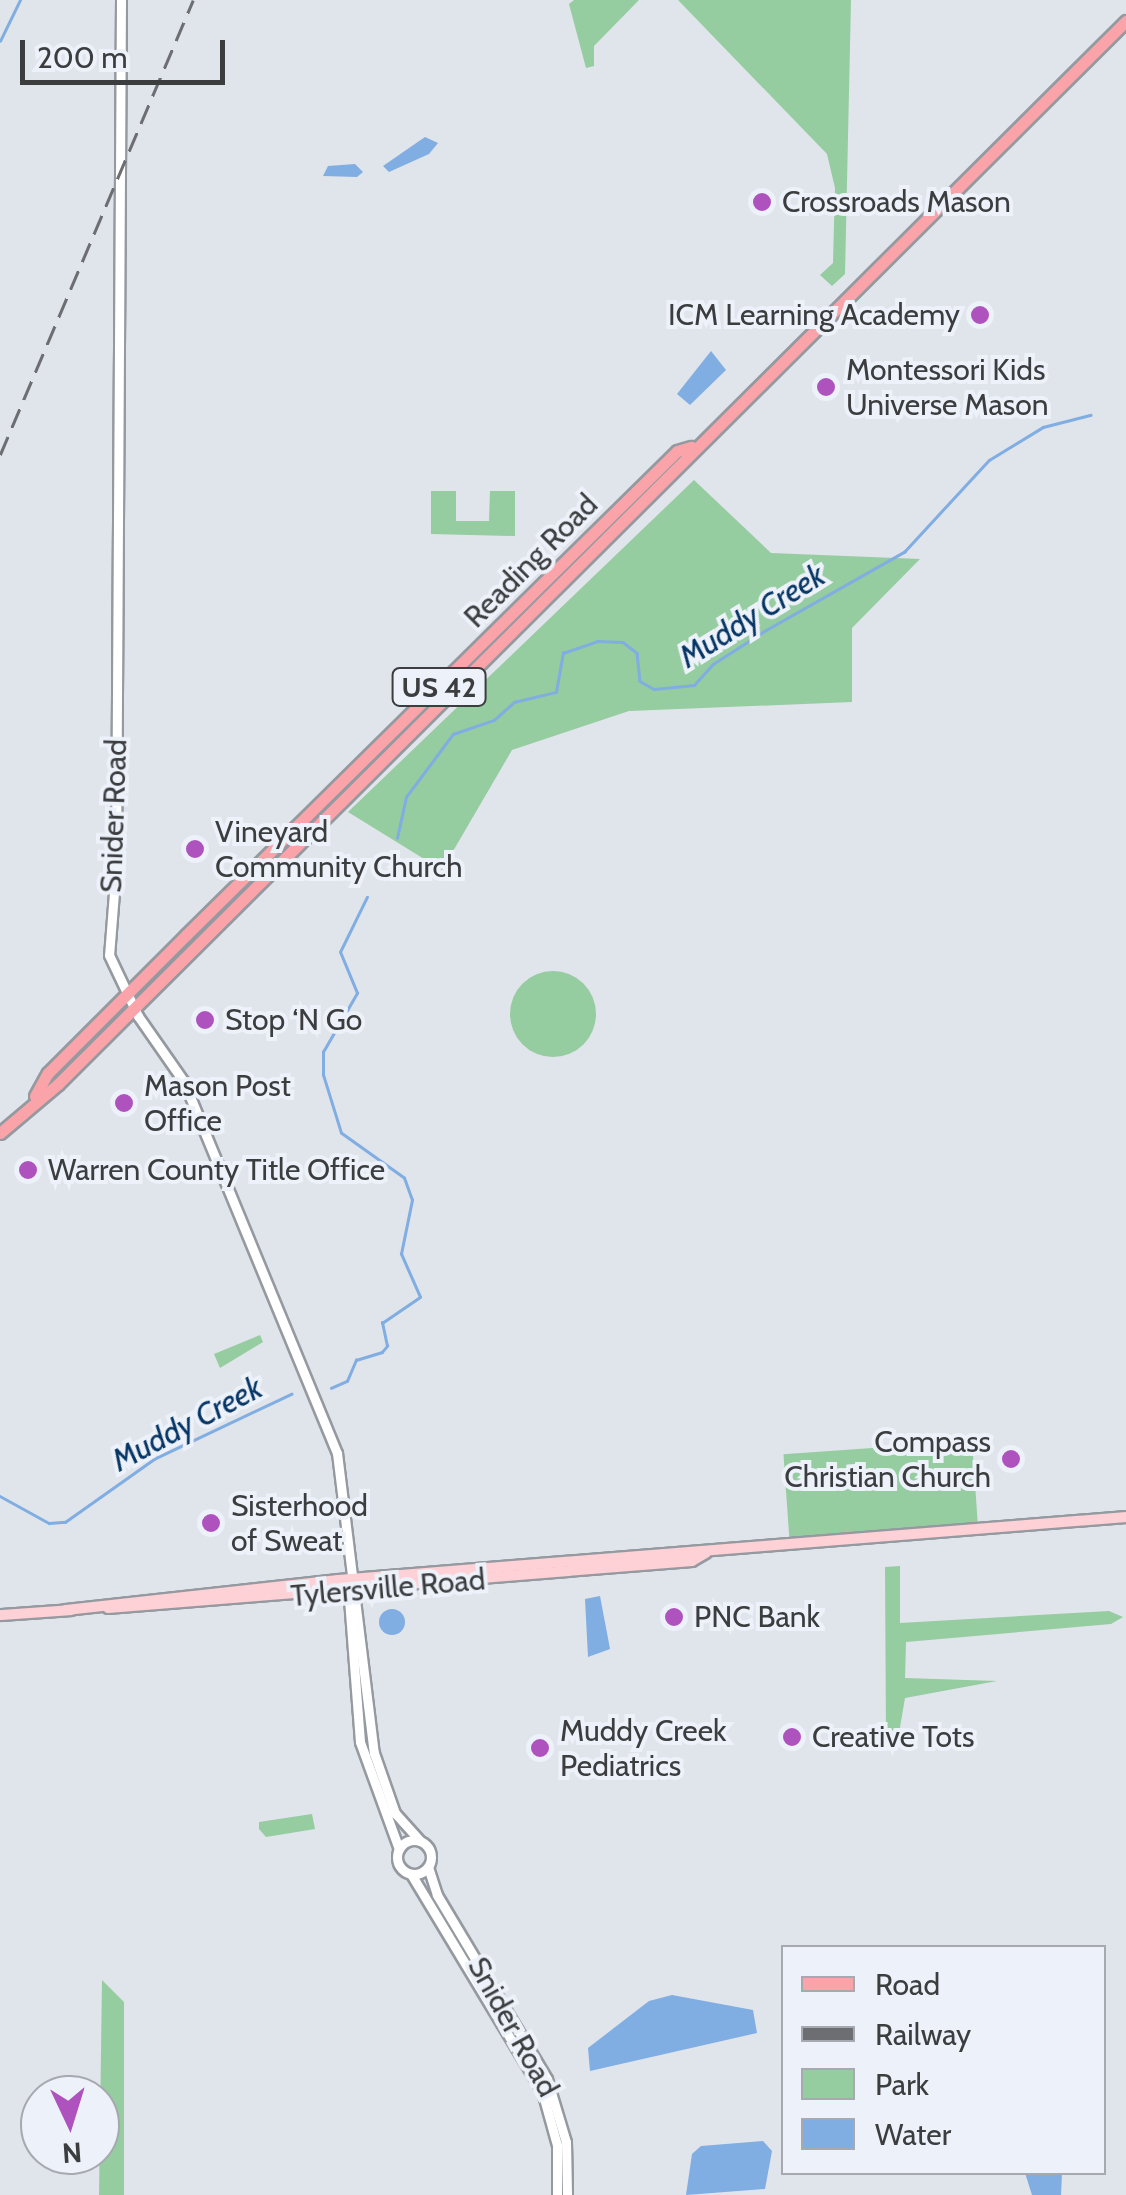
<!DOCTYPE html>
<html>
<head>
<meta charset="utf-8">
<style>
	body { margin:0 }
	#map { position:relative; width:1126px; height:2195px; overflow:hidden; background:#e0e4eb; font-family:Cabin,sans-serif }
	div>[style] { position:absolute }
	.green>* { inset:0; background:#95cca0; transform-origin:0 0 }
	.round { border-radius:50% }
	.water>* { inset:0; background:#80ade2 }
	.stream>* { height:2.5px; margin:-1.25px; padding:0 1.25px; transform-origin:1.25px; border-radius:1.25px; background:#80ade2 }
	.roads { filter:drop-shadow(2px 0 #9599a0) drop-shadow(-2px 0 #9599a0) drop-shadow(0 2px #9599a0) drop-shadow(0 -2px #9599a0) }
	.tertiary>* { height:9px; margin:-4.5px; padding:0 4.5px; transform-origin:4.5px; border-radius:4.5px; background:#fff }
	.tertiary>.ring { margin:-4.5px; padding:0; box-sizing:content-box; background:none; border:9px solid #fff; border-radius:50% }
	.secondary>* { height:10px; margin:-5px; padding:0 5px; transform-origin:5px; border-radius:5px; background:#fdd1d5 }
	.primary>* { height:11px; margin:-5.5px; padding:0 5.5px; transform-origin:5.5px; border-radius:5.5px; background:#faa4aa }
	.rail>* { height:2.5px; margin-top:-1.25px; transform-origin:0; background:repeating-linear-gradient(90deg,#6c6e72 0 20px,transparent 0 30px) }
	.dots>* { width:28px; height:28px; translate:-50% -50%; box-sizing:border-box; border:5px solid #edf1f9; border-radius:50% }
	span { translate:-50% -50%; white-space:nowrap; text-align:center; line-height:1.15; -webkit-text-stroke:8px #edf1f9; paint-order:stroke }
	.shield-label span { padding:2px 8px; background:#edf1f9; border:2px solid; border-radius:8px; -webkit-text-stroke-width:0 }
	.shield-label { font-size:28px; color:#3b3d3f; font-weight:700 }
	.poi-label { font-size:30px; color:#3b3d3f }
	.left { translate:0 -50%; text-align:left }
	.right { translate:-100% -50%; text-align:right }
	.street-label { font-size:30px; color:#3b3d3f }
	.water-label { font-size:32px; color:#053565; font-style:italic }
	.legend { position:absolute; left:781px; top:1945px; width:325px; height:230px; box-sizing:border-box; background:#edf1f9; border:2px solid #a6a9af; margin:0; padding:12px 18px; list-style:none; font-size:30px; color:#3b3d3f }
	.legend li { display:flex; align-items:center; gap:20px; height:50px }
	.legend b { width:50px; border:2px solid #a6a9af }
	.north { position:absolute; left:20px; top:2075px; width:100px; height:100px; box-sizing:border-box; background:#edf1f9; border:2px solid #a6a9af; border-radius:50%; rotate:176deg; font-size:28px; font-weight:700; line-height:40px; text-align:center; color:#3b3d3f }
	.north::after { content:''; display:block; margin:auto; width:35px; height:45px; background:#ae53be; clip-path:polygon(50% 0,100% 100%,50% 72%,0 100%) }
	.scale { position:absolute; left:20px; top:40px; width:205px; height:45px; box-sizing:border-box; border:5px solid #3b3d3f; border-top:0; padding-left:12px; font-size:30px; line-height:35px; white-space:nowrap; color:#3b3d3f; -webkit-text-stroke:8px #edf1f9; paint-order:stroke }
</style>
</head>
<body>
<div id="map">
	<div class="green">
		<i style="clip-path:polygon(574px 0,639px 0,594px 46px,594px 66px,586px 68px,569px 4px)"></i>
		<i style="clip-path:polygon(678px 0,851px 0,845px 274px,832px 286px,820px 275px,833px 263px,835px 188px,827px 154px)"></i>
		<i style="clip-path:polygon(694px 480px,771px 553px,920px 559px,852px 628px,852px 702px,629px 711px,512px 750px,442px 870px,348px 812px)"></i>
		<i style="clip-path:polygon(431px 491px,456px 491px,456px 521px,489px 521px,490px 491px,515px 491px,515px 536px,431px 534px)"></i>
		<i class="round" style="left:510px;top:971px;width:86px;height:86px"></i>
		<i style="clip-path:polygon(260px 1335px,263px 1342px,220px 1368px,214px 1354px)"></i>
		<i style="left:972px;top:1441px;width:88px;height:189px;rotate:86deg"></i>
		<i style="clip-path:polygon(900px 1566px,900px 1623px,1109px 1611px,1123px 1617px,1111px 1624px,906px 1642px,905px 1678px,997px 1681px,905px 1698px,898px 1739px,886px 1738px,885px 1567px)"></i>
		<i style="clip-path:polygon(312px 1814px,315px 1829px,266px 1837px,259px 1829px,259px 1822px)"></i>
		<i style="clip-path:polygon(102px 1980px,124px 2002px,124px 2195px,99px 2195px)"></i>
	</div>
	<div class="water">
		<i style="clip-path:polygon(425px 137px,438px 143px,429px 154px,389px 172px,383px 166px)"></i>
		<i style="clip-path:polygon(355px 164px,363px 172px,357px 177px,323px 176px,328px 166px)"></i>
		<i style="clip-path:polygon(711px 351px,726px 370px,690px 405px,677px 394px)"></i>
		<i style="clip-path:polygon(600px 1596px,610px 1649px,588px 1657px,585px 1599px)"></i>
		<i class="round" style="left:379px;top:1609px;width:26px;height:26px"></i>
		<i style="clip-path:polygon(672px 1995px,753px 2010px,757px 2033px,590px 2071px,588px 2048px,649px 2001px)"></i>
		<i style="clip-path:polygon(763px 2141px,772px 2151px,765px 2189px,686px 2195px,692px 2154px,701px 2146px)"></i>
		<i style="clip-path:polygon(1025px 2173px,1062px 2173px,1061px 2195px,1032px 2195px)"></i>
	</div>
	<div class="stream">
		<i style="left:0;top:41px;width:46px;rotate:-64deg"></i>
		<i style="left:397px;top:838px;width:42px;rotate:-77.6deg"></i>
		<i style="left:406px;top:797px;width:79px;rotate:-53.3deg"></i>
		<i style="left:453px;top:734px;width:43px;rotate:-18.9deg"></i>
		<i style="left:494px;top:720px;width:27px;rotate:-42deg"></i>
		<i style="left:514px;top:702px;width:43px;rotate:-13.4deg"></i>
		<i style="left:556px;top:692px;width:40px;rotate:-80deg"></i>
		<i style="left:563px;top:653px;width:36px;rotate:-19deg"></i>
		<i style="left:597px;top:641px;width:26px;rotate:2deg"></i>
		<i style="left:623px;top:642px;width:18px;rotate:38deg"></i>
		<i style="left:637px;top:653px;width:28px;rotate:84deg"></i>
		<i style="left:640px;top:681px;width:16px;rotate:30deg"></i>
		<i style="left:654px;top:689px;width:40px;rotate:-5.7deg"></i>
		<i style="left:694px;top:685px;width:28px;rotate:-48deg"></i>
		<i style="left:713px;top:664px;width:63px;rotate:-32.7deg"></i>
		<i style="left:766px;top:630px;width:159px;rotate:-29.5deg"></i>
		<i style="left:904px;top:552px;width:125px;rotate:-47.3deg"></i>
		<i style="left:989px;top:460px;width:63px;rotate:-31.4deg"></i>
		<i style="left:1043px;top:427px;width:49px;rotate:-14.3deg"></i>
		<i style="left:331px;top:1388px;width:17px;rotate:-24deg"></i>
		<i style="left:347px;top:1381px;width:23px;rotate:-67deg"></i>
		<i style="left:356px;top:1360px;width:27px;rotate:-17deg"></i>
		<i style="left:382px;top:1352px;width:8px;rotate:-50deg"></i>
		<i style="left:387px;top:1346px;width:24px;rotate:-102deg"></i>
		<i style="left:382px;top:1323px;width:46px;rotate:-34.4deg"></i>
		<i style="left:420px;top:1297px;width:47px;rotate:-113.8deg"></i>
		<i style="left:401px;top:1254px;width:55px;rotate:-78.5deg"></i>
		<i style="left:412px;top:1200px;width:23px;rotate:-110deg"></i>
		<i style="left:404px;top:1178px;width:77px;rotate:-144.5deg"></i>
		<i style="left:341px;top:1133px;width:61px;rotate:-107.2deg"></i>
		<i style="left:323px;top:1075px;width:23px;rotate:-90deg"></i>
		<i style="left:323px;top:1052px;width:68px;rotate:-60deg"></i>
		<i style="left:357px;top:993px;width:44px;rotate:-112.5deg"></i>
		<i style="left:340px;top:952px;width:61px;rotate:-63.9deg"></i>
		<i style="left:0;top:1496px;width:56px;rotate:28.9deg"></i>
		<i style="left:49px;top:1523px;width:16px;rotate:-4deg"></i>
		<i style="left:65px;top:1522px;width:109px;rotate:-35.3deg"></i>
		<i style="left:154px;top:1459px;width:152px;rotate:-25.4deg"></i>
	</div>
	<div class="roads">
		<div class="tertiary">
			<i style="left:121px;top:0;width:867px;rotate:90.33deg"></i>
			<i style="left:116px;top:867px;width:88px;rotate:94.5deg"></i>
			<i style="left:109px;top:955px;width:68px;rotate:64.6deg"></i>
			<i style="left:138px;top:1016px;width:80px;rotate:55.1deg"></i>
			<i style="left:184px;top:1082px;width:401px;rotate:67.6deg"></i>
			<i style="left:337px;top:1453px;width:302px;rotate:83deg"></i>
			<i style="left:374px;top:1753px;width:64px;rotate:70.7deg"></i>
			<i style="left:395px;top:1813px;width:36px;rotate:48deg"></i>
			<i style="left:348px;top:1586px;width:156px;rotate:85.6deg"></i>
			<i style="left:360px;top:1742px;width:114px;rotate:70deg"></i>
			<i class="ring" style="left:397px;top:1840px;width:25px;height:25px"></i>
			<i style="left:428px;top:1867px;width:29px;rotate:72deg"></i>
			<i style="left:437px;top:1895px;width:214px;rotate:59.1deg"></i>
			<i style="left:547px;top:2079px;width:66px;rotate:73.2deg"></i>
			<i style="left:566px;top:2142px;width:53px;rotate:88.9deg"></i>
			<i style="left:411px;top:1874px;width:253px;rotate:58.9deg"></i>
			<i style="left:542px;top:2091px;width:56px;rotate:74.5deg"></i>
			<i style="left:557px;top:2145px;width:50px;rotate:90deg"></i>
		</div>
		<div class="secondary">
			<i style="left:108px;top:1608px;width:586px;rotate:-4.6deg"></i>
			<i style="left:692px;top:1561px;width:16px;rotate:-30deg"></i>
			<i style="left:66px;top:1610px;width:274px;rotate:-6.3deg"></i>
			<i style="left:338px;top:1580px;width:791px;rotate:-4.57deg"></i>
			<i style="left:0;top:1615px;width:71px;rotate:-4deg"></i>
		</div>
		<div class="primary">
			<i style="left:35px;top:1096px;width:26px;rotate:-61deg"></i>
			<i style="left:48px;top:1073px;width:195px;rotate:-45deg"></i>
			<i style="left:186px;top:935px;width:689px;rotate:-44.59deg"></i>
			<i style="left:677px;top:451px;width:15px;rotate:-16deg"></i>
			<i style="left:0;top:1133px;width:76px;rotate:-40.2deg"></i>
			<i style="left:58px;top:1084px;width:1507px;rotate:-44.87deg"></i>
		</div>
	</div>
	<div class="rail">
		<i style="left:0;top:455px;width:494px;rotate:-67deg"></i>
	</div>
	<div class="dots">
		<i style="left:762px;top:202px;background:#ae53be"></i>
		<i style="left:980px;top:315px;background:#ae53be"></i>
		<i style="left:826px;top:387px;background:#ae53be"></i>
		<i style="left:195px;top:849px;background:#ae53be"></i>
		<i style="left:205px;top:1020px;background:#ae53be"></i>
		<i style="left:124px;top:1103px;background:#ae53be"></i>
		<i style="left:28px;top:1170px;background:#ae53be"></i>
		<i style="left:1011px;top:1459px;background:#ae53be"></i>
		<i style="left:211px;top:1523px;background:#ae53be"></i>
		<i style="left:674px;top:1617px;background:#ae53be"></i>
		<i style="left:792px;top:1737px;background:#ae53be"></i>
		<i style="left:540px;top:1748px;background:#ae53be"></i>
	</div>
	<div class="shield-label">
		<span style="left:439px;top:687px">US 42</span>
	</div>
	<div class="poi-label">
		<span class="left" style="left:782px;top:202px">Crossroads Mason</span>
		<span class="right" style="left:960px;top:315px">ICM Learning Academy</span>
		<span class="left" style="left:846px;top:387px">Montessori Kids<br>Universe Mason</span>
		<span class="left" style="left:215px;top:849px">Vineyard<br>Community Church</span>
		<span class="left" style="left:225px;top:1020px">Stop ‘N Go</span>
		<span class="left" style="left:144px;top:1103px">Mason Post<br>Office</span>
		<span class="left" style="left:48px;top:1170px">Warren County Title Office</span>
		<span class="right" style="left:991px;top:1459px">Compass<br>Christian Church</span>
		<span class="left" style="left:231px;top:1523px">Sisterhood<br>of Sweat</span>
		<span class="left" style="left:694px;top:1617px">PNC Bank</span>
		<span class="left" style="left:560px;top:1748px">Muddy Creek<br>Pediatrics</span>
		<span class="left" style="left:812px;top:1737px">Creative Tots</span>
	</div>
	<div class="street-label">
		<span style="left:531px;top:561px;rotate:-45deg">Reading Road</span>
		<span style="left:114px;top:816px;rotate:-88deg">Snider Road</span>
		<span style="left:388px;top:1588px;rotate:-5deg">Tylersville Road</span>
		<span style="left:513px;top:2027px;rotate:61deg">Snider Road</span>
	</div>
	<div class="water-label">
		<span style="left:752px;top:616px;rotate:-32deg">Muddy Creek</span>
		<span style="left:187px;top:1424px;rotate:-28deg">Muddy Creek</span>
	</div>
	<ul class="legend">
	<li><b style="height:12px;background:#faa4aa"></b>Road</li>
	<li><b style="height:12px;background:#6c6e72"></b>Railway</li>
	<li><b style="height:28px;background:#95cca0"></b>Park</li>
	<li><b style="height:28px;background:#80ade2"></b>Water</li>
	</ul>
	<div class="north">N</div>
	<div class="scale">200 m</div>
</div>
</body>
</html>
